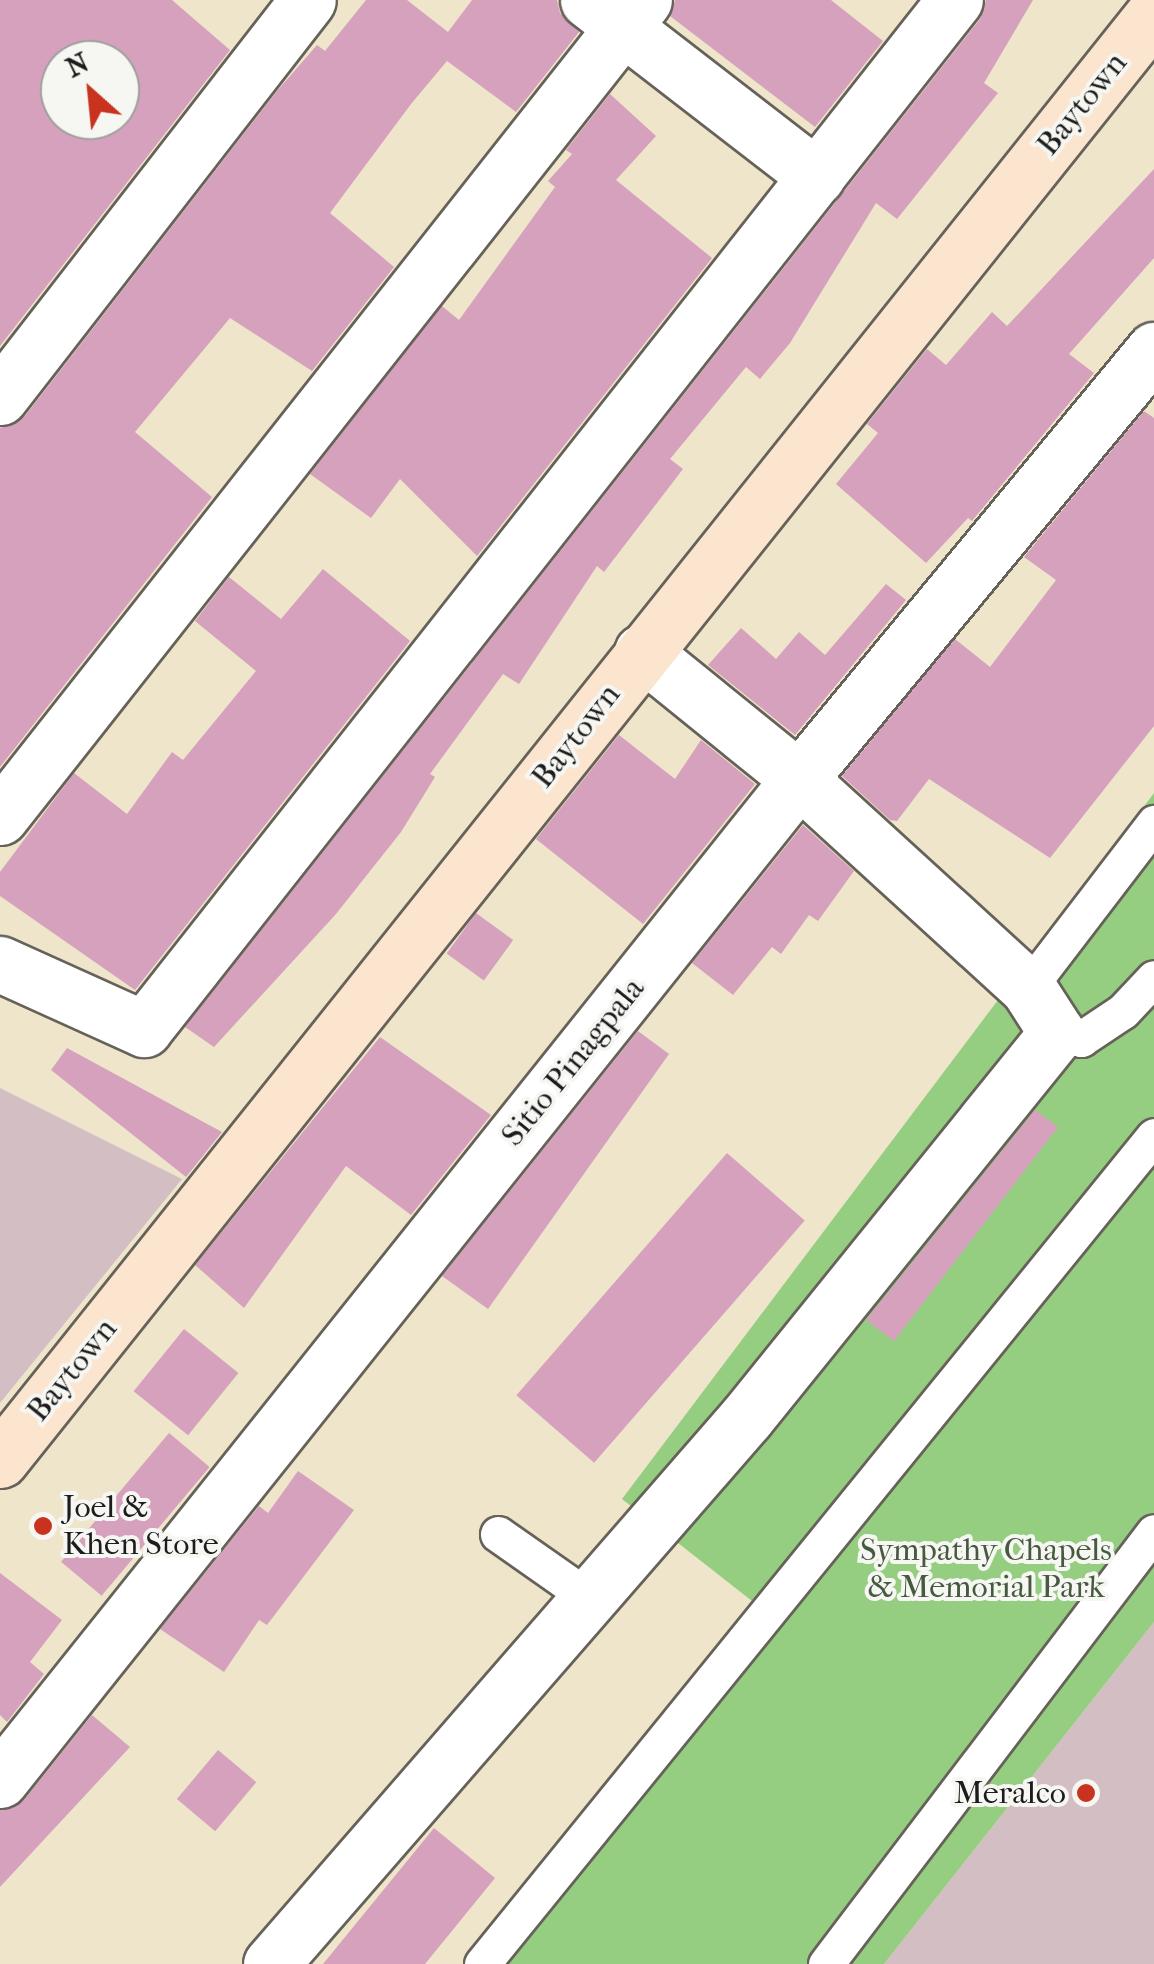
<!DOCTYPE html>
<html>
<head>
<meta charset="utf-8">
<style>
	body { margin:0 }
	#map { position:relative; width:1154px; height:1964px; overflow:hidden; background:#eee5cb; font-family:"IM FELL French Canon",serif }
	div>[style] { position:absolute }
	.industrial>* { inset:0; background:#d2bec3 }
	.green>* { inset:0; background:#95ce81 }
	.building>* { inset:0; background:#d6a1bd; transform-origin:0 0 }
	.roads { filter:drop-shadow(2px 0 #666259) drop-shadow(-2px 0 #666259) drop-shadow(0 2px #666259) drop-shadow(0 -2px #666259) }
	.service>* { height:35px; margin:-17.5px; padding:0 17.5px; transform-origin:17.5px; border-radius:17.5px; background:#fff }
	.minor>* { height:55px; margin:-27.5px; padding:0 27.5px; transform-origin:27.5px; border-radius:27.5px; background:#fff }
	.secondary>* { height:55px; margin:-27.5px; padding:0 27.5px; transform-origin:27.5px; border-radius:27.5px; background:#fbe5cf }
	.dots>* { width:28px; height:28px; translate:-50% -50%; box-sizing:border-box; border:5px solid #f6f6f2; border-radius:50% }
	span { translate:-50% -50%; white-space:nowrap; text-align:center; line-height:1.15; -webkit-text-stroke:8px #f6f6f2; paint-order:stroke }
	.street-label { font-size:32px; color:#1c1c1c }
	.poi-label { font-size:32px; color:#1c1c1c }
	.left { translate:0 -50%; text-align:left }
	.right { translate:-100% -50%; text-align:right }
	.park-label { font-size:32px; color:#465a3f }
	.north { position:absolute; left:40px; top:40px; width:100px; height:100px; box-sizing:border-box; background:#f6f6f2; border:2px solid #9f9f9c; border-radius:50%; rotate:333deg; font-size:28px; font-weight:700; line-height:40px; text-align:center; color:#1c1c1c }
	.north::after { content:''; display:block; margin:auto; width:35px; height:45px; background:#c8321e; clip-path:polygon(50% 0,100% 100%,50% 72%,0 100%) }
</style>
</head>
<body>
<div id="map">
	<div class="industrial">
		<i style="clip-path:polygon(0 1088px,182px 1179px,0 1403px)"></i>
		<i style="clip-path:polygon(1154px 1622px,1154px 1964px,884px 1964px)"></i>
	</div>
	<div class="green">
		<i style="clip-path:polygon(1154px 793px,1154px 1622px,884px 1964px,469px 1964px,752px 1601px,622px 1499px)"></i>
	</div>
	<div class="building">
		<i style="clip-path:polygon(evenodd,0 0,172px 0,230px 50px,0 346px,0 0,60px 60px,120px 60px,120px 120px,60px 120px,60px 60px)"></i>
		<i style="clip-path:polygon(366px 0,407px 0,448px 32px,472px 0,557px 0,560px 13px,579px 32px,516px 112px,447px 61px,411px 104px,330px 213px,394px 267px,312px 371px,230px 318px,135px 432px,212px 497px,0 767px,0 428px,25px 416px,277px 91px,317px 45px,325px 51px)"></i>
		<i style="clip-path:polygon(675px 0,831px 0,883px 41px,815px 127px,670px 16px)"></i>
		<i style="clip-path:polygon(986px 0,1033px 0,984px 83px,998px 93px,897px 219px,876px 203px,790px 343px,760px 379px,746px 367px,670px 459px,683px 469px,604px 572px,597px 566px,519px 684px,503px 674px,430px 774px,435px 777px,401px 832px,336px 914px,214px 1047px,185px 1027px,980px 19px)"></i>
		<i style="clip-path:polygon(610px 94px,656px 136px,616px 180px,712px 258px,477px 556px,400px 479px,371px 518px,310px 474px,442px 306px,459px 320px,555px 187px,548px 181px,572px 154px,566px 150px)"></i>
		<i style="clip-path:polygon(1154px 169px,1154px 258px,1069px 354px,1094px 373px,972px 521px,968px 518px,926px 563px,836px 484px,878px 433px,867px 424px,927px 349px,946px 365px,992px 312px,1007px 326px)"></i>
		<i style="clip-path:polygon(1144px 411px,1154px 418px,1154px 726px,1050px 858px,929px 779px,897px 821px,890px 820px,842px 776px,955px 639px,990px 667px,1056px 580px,1024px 557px)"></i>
		<i style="clip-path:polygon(323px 569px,410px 641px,135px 990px,0 896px,0 872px,74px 773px,127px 814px,172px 752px,183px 760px,256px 671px,195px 621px,229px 577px,281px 619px)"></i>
		<i style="clip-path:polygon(886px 584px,906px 600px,795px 735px,708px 665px,741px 628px,776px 659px,799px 632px,825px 655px)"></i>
		<i style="clip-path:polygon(619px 735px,675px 779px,701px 740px,755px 784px,643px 924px,536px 839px)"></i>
		<i style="clip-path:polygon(803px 825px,854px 871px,818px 921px,809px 915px,781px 954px,772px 947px,733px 995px,692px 963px)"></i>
		<i style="left:476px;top:913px;width:46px;height:50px;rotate:36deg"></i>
		<i style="clip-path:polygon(638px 1031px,669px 1054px,488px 1309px,442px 1276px)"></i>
		<i style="clip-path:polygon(380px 1037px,491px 1115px,411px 1215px,346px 1166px,244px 1308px,195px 1265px)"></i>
		<i style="clip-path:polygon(67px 1048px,222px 1132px,186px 1177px,51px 1070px)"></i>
		<i style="clip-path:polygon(1035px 1110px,1058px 1127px,894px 1341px,866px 1320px)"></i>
		<i style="left:727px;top:1153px;width:103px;height:321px;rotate:41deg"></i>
		<i style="left:184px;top:1329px;width:70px;height:80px;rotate:39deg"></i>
		<i style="left:169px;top:1433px;width:53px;height:168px;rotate:40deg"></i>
		<i style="clip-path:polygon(298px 1471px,354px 1510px,267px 1625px,259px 1620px,224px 1672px,160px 1629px,259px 1506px,268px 1513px)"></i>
		<i style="clip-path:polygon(0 1573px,62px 1620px,30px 1662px,44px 1674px,7px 1722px,0 1715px)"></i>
		<i style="clip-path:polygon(92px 1715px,130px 1747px,0 1887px,0 1810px,24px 1800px)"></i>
		<i style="left:218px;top:1750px;width:50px;height:64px;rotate:40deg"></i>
		<i style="clip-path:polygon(434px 1828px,495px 1878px,425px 1964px,323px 1964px)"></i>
	</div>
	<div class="roads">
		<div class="service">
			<i style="left:1028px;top:988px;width:208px;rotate:-52.6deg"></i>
			<i style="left:1057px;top:1033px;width:25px;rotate:14deg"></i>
			<i style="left:1081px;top:1039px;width:50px;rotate:-33.7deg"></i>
			<i style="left:1123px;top:1011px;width:45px;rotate:-46.8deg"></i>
			<i style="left:498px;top:1534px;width:113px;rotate:35deg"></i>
			<i style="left:482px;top:1964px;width:1066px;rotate:-50.94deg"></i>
			<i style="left:826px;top:1964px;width:542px;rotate:-52.79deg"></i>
		</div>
		<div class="minor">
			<i style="left:588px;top:0;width:289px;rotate:37.7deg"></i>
			<i style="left:0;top:397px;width:502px;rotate:-52.2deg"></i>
			<i style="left:0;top:817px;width:1040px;rotate:-51.75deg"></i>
			<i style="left:0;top:964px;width:158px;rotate:24.3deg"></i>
			<i style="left:144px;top:1029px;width:1310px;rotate:-51.76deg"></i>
			<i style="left:0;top:1780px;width:1281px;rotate:-51.4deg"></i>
			<i style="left:799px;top:779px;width:557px;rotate:-50.39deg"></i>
			<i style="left:271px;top:1964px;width:724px;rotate:-48.98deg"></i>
			<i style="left:746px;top:1418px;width:495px;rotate:-51.1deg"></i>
			<i style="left:1057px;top:1033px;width:54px;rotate:-122.8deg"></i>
			<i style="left:1028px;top:988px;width:310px;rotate:-137.6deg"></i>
			<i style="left:799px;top:779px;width:202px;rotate:-141deg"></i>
		</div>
		<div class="secondary">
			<i style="left:0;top:1460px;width:1850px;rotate:-51.41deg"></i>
		</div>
	</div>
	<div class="dots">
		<i style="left:43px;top:1526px;background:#c8321e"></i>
		<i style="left:1086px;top:1793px;background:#c8321e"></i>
	</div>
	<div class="street-label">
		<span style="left:1082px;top:104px;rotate:-51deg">Baytown</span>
		<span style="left:576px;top:736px;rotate:-52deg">Baytown</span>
		<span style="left:573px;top:1062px;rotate:-51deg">Sitio Pinagpala</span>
		<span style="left:72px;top:1370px;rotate:-51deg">Baytown</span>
	</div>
	<div class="poi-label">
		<span class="left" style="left:63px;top:1526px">Joel &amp;<br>Khen Store</span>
		<span class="right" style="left:1066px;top:1793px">Meralco</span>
	</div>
	<div class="park-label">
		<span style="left:986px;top:1569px">Sympathy Chapels<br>&amp; Memorial Park</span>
	</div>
	<div class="north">N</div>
</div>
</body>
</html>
